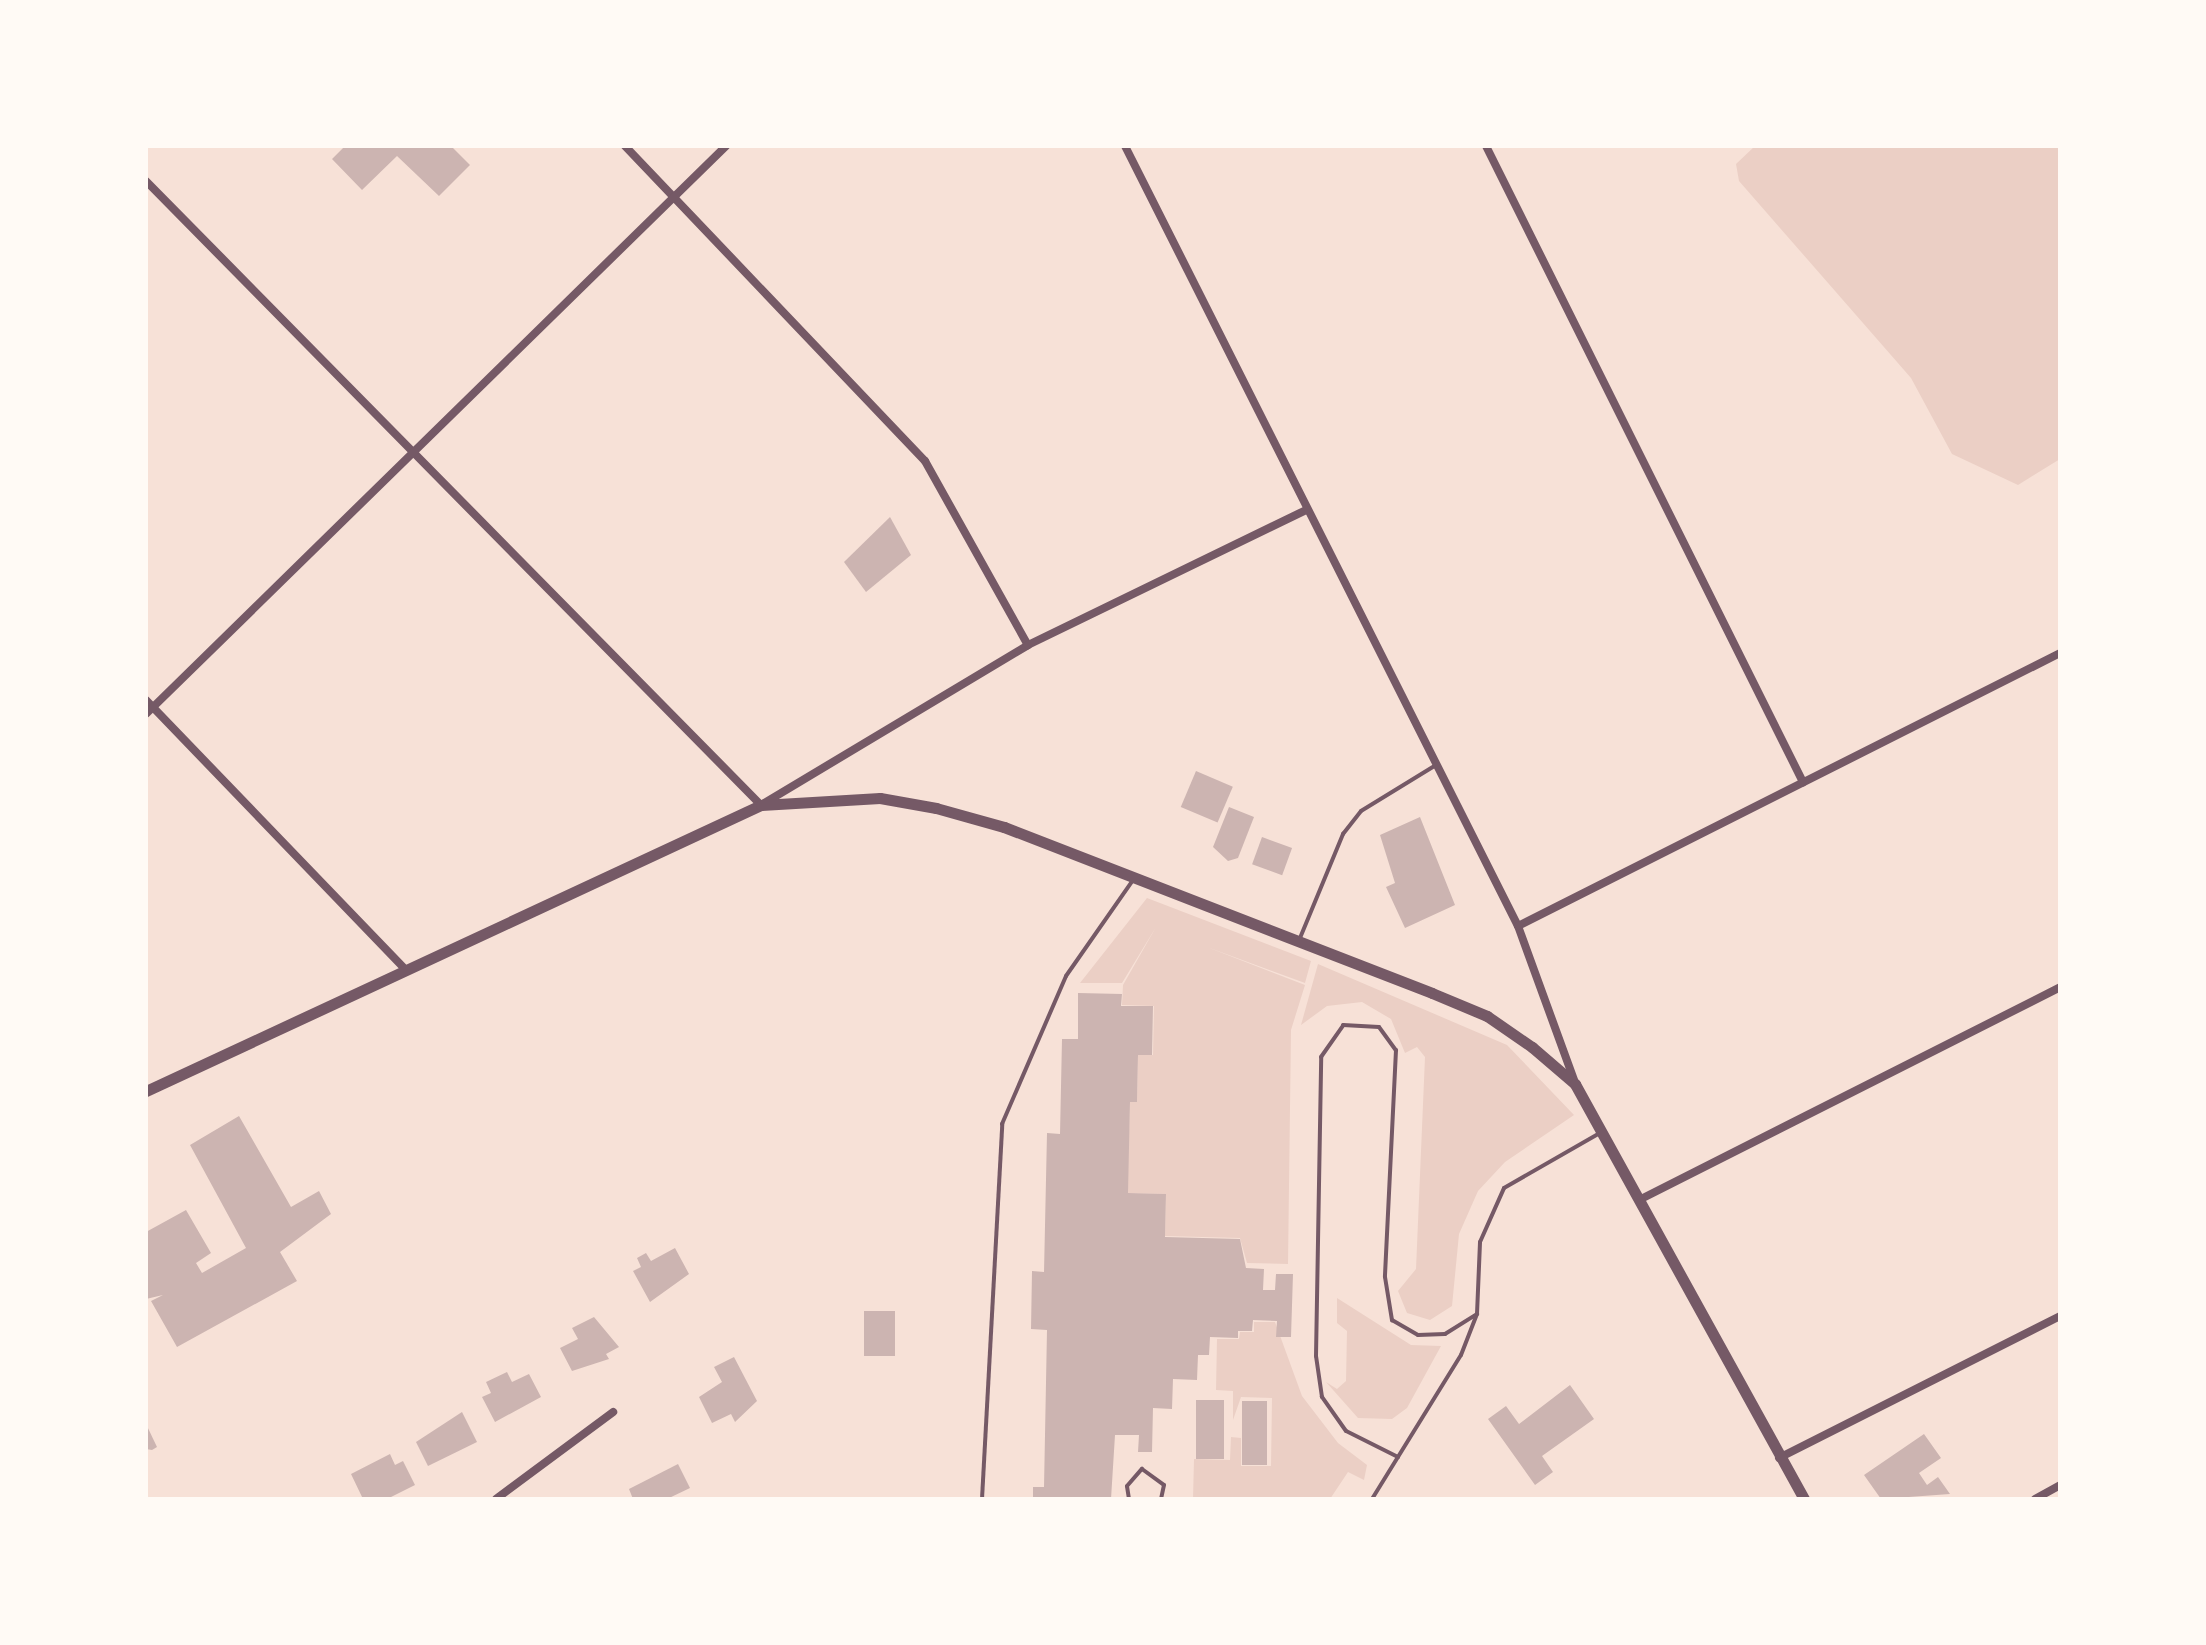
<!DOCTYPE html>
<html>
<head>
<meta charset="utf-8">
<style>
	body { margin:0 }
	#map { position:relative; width:2206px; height:1645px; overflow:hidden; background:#f7e1d7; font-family:Quicksand,sans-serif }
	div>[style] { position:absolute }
	.green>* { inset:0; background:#ebcfc5 }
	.building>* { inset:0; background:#ccb4b1; transform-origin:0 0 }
	.service>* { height:4px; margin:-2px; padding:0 2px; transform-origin:2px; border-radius:2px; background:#755966 }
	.minor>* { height:8px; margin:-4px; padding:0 4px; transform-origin:4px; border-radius:4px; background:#755966 }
	.tertiary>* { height:11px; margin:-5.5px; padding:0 5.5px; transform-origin:5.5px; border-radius:5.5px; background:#755966 }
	span { translate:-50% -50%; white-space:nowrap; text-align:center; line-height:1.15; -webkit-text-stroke:8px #fffaf5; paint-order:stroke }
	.frame { position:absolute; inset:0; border:148px solid #fffaf5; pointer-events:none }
</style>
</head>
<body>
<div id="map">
	<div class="green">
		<i style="clip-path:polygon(1755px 146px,2060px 146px,2060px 459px,2018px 485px,1952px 454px,1911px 378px,1739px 181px,1736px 164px)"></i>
		<i style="clip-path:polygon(1147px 898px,1311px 961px,1305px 983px,1207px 947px,1305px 985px,1291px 1030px,1288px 1264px,1247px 1263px,1240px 1238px,1165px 1236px,1166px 1194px,1127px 1193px,1130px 1102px,1137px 1102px,1138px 1055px,1153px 1055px,1154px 1006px,1122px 1005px,1123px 985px,1156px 927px,1122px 983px,1080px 983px)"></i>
		<i style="clip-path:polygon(1318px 964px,1507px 1045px,1574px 1115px,1505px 1162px,1478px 1191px,1459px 1234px,1452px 1306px,1430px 1320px,1407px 1313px,1398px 1291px,1416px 1269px,1425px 1057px,1417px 1047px,1405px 1053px,1391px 1019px,1362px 1002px,1327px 1006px,1301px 1025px)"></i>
		<i style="clip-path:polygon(1337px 1298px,1411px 1345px,1441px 1346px,1407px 1408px,1392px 1419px,1358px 1418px,1326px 1382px,1337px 1389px,1346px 1381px,1347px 1331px,1337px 1323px)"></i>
		<i style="clip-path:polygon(1254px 1322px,1275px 1322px,1302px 1396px,1338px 1443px,1367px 1465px,1364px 1480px,1348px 1472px,1330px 1499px,1193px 1499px,1194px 1459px,1230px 1460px,1231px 1437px,1241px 1438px,1241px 1466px,1271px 1466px,1272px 1398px,1241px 1397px,1233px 1420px,1233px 1391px,1216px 1390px,1217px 1339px,1239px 1339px,1240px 1332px,1254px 1332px)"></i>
	</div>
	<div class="building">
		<i style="clip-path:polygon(345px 146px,451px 146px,470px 165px,439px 196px,397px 156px,362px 190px,332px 159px)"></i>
		<i style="clip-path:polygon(890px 517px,911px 555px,866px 592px,844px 562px)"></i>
		<i style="left:1196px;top:771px;width:40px;height:39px;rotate:23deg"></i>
		<i style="clip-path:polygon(1229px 807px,1254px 817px,1238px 858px,1228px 861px,1213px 847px)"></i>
		<i style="clip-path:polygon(1420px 817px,1455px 905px,1405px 928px,1386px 887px,1395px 883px,1380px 835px)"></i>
		<i style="left:1262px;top:837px;width:32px;height:29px;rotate:20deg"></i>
		<i style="clip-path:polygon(1078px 993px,1122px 994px,1121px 1006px,1153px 1006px,1152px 1055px,1138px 1055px,1137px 1102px,1130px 1102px,1128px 1193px,1166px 1194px,1165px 1237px,1240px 1239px,1246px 1268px,1264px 1269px,1263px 1290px,1275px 1290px,1276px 1274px,1293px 1274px,1291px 1337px,1276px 1337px,1277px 1321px,1253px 1320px,1252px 1331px,1238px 1331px,1238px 1338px,1210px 1337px,1209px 1355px,1198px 1355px,1197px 1380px,1173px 1379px,1172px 1409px,1153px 1408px,1152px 1452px,1138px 1452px,1139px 1435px,1115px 1435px,1111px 1499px,1033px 1499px,1033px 1487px,1044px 1487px,1047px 1330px,1031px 1329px,1032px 1271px,1044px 1272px,1047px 1133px,1060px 1134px,1062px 1039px,1078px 1039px)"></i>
		<i style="clip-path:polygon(239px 1116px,291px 1207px,319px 1191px,331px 1214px,280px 1252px,297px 1281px,177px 1347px,151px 1301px,163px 1295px,146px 1299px,146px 1232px,186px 1210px,211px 1253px,196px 1263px,202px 1273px,246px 1248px,190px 1145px)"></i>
		<i style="clip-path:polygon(675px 1248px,689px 1274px,650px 1302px,633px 1271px,641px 1267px,637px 1258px,646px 1253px,651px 1261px)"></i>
		<i style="left:864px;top:1311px;width:31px;height:45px"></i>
		<i style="clip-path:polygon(594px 1317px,619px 1347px,606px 1354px,609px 1359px,572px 1371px,560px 1348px,578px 1339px,572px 1328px)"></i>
		<i style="clip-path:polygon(734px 1357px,757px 1401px,735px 1422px,731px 1414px,712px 1423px,699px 1397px,722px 1382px,714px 1367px)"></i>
		<i style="clip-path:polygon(507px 1372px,512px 1382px,529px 1374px,541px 1397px,495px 1422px,482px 1397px,491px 1393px,486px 1382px)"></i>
		<i style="clip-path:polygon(1570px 1385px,1594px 1419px,1542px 1456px,1553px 1472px,1535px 1485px,1488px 1419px,1506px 1406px,1519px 1424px)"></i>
		<i style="left:1196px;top:1400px;width:28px;height:59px"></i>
		<i style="left:1242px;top:1401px;width:25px;height:64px"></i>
		<i style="clip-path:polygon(462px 1412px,477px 1442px,428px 1466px,416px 1442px)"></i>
		<i style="clip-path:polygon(146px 1424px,157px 1447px,152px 1450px,146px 1449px)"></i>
		<i style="clip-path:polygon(1924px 1434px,1941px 1458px,1919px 1473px,1927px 1485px,1938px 1477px,1950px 1494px,1881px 1499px,1864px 1475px)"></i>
		<i style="clip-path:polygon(390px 1454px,395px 1465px,403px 1461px,415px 1485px,387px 1499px,363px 1499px,351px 1474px)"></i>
		<i style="clip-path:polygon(678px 1464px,690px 1488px,667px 1499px,633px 1499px,629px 1489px)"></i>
	</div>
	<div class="service">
		<i style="left:1300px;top:938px;width:113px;rotate:-67.5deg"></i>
		<i style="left:1343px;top:834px;width:29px;rotate:-52deg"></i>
		<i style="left:1361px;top:811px;width:88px;rotate:-31.5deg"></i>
		<i style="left:1398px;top:1457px;width:58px;rotate:-153.4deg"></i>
		<i style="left:1346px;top:1431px;width:42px;rotate:-125.2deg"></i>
		<i style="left:1322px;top:1397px;width:41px;rotate:-98.3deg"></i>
		<i style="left:1316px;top:1356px;width:299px;rotate:-89deg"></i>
		<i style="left:1321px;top:1057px;width:39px;rotate:-55deg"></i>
		<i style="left:1343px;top:1025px;width:36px;rotate:3deg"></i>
		<i style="left:1379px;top:1027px;width:29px;rotate:54deg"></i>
		<i style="left:1396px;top:1050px;width:227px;rotate:92.8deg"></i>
		<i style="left:1385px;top:1277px;width:44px;rotate:80.8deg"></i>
		<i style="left:1392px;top:1320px;width:30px;rotate:30deg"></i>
		<i style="left:1418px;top:1335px;width:27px;rotate:-2deg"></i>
		<i style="left:1445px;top:1334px;width:38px;rotate:-32deg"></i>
		<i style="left:982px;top:1499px;width:376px;rotate:-86.9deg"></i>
		<i style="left:1002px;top:1124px;width:161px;rotate:-66.6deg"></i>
		<i style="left:1066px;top:976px;width:117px;rotate:-55.1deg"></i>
		<i style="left:1129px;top:1499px;width:13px;rotate:-99deg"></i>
		<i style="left:1127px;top:1486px;width:23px;rotate:-49deg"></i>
		<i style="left:1142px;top:1469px;width:27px;rotate:36deg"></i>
		<i style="left:1164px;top:1485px;width:14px;rotate:102deg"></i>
		<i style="left:1372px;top:1499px;width:169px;rotate:-58.3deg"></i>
		<i style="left:1461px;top:1355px;width:44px;rotate:-68.7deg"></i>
		<i style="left:1477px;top:1314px;width:72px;rotate:-87.6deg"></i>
		<i style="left:1480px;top:1242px;width:59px;rotate:-66deg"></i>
		<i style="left:1504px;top:1188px;width:111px;rotate:-29.8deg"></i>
	</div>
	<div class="minor">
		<i style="left:625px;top:146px;width:435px;rotate:46.4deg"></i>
		<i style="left:925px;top:461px;width:211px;rotate:60.8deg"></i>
		<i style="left:1125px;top:146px;width:873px;rotate:63.26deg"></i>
		<i style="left:1518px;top:926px;width:167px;rotate:70deg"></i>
		<i style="left:1486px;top:146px;width:711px;rotate:63.51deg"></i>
		<i style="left:146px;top:181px;width:876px;rotate:45.42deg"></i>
		<i style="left:761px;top:805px;width:311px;rotate:-30.9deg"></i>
		<i style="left:1028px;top:645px;width:309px;rotate:-25.9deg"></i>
		<i style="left:146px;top:700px;width:371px;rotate:46.1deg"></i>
		<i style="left:146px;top:714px;width:812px;rotate:-44.4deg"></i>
		<i style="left:1518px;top:926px;width:607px;rotate:-26.73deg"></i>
		<i style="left:1639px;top:1200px;width:472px;rotate:-26.8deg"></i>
		<i style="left:1779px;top:1458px;width:315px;rotate:-26.8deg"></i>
		<i style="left:496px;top:1499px;width:146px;rotate:-36.6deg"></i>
		<i style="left:2035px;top:1499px;width:29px;rotate:-29deg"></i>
	</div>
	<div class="tertiary">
		<i style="left:146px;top:1091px;width:678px;rotate:-24.94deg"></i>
		<i style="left:761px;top:805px;width:119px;rotate:-3.4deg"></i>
		<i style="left:880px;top:798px;width:57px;rotate:10.1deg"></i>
		<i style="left:936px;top:808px;width:71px;rotate:15.6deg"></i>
		<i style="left:1004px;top:827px;width:459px;rotate:21.2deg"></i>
		<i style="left:1432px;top:993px;width:60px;rotate:22.7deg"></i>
		<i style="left:1487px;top:1016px;width:55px;rotate:34.6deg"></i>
		<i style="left:1532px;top:1047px;width:57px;rotate:40.7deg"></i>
		<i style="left:1575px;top:1084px;width:474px;rotate:61.1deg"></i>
	</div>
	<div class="frame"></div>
</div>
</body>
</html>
